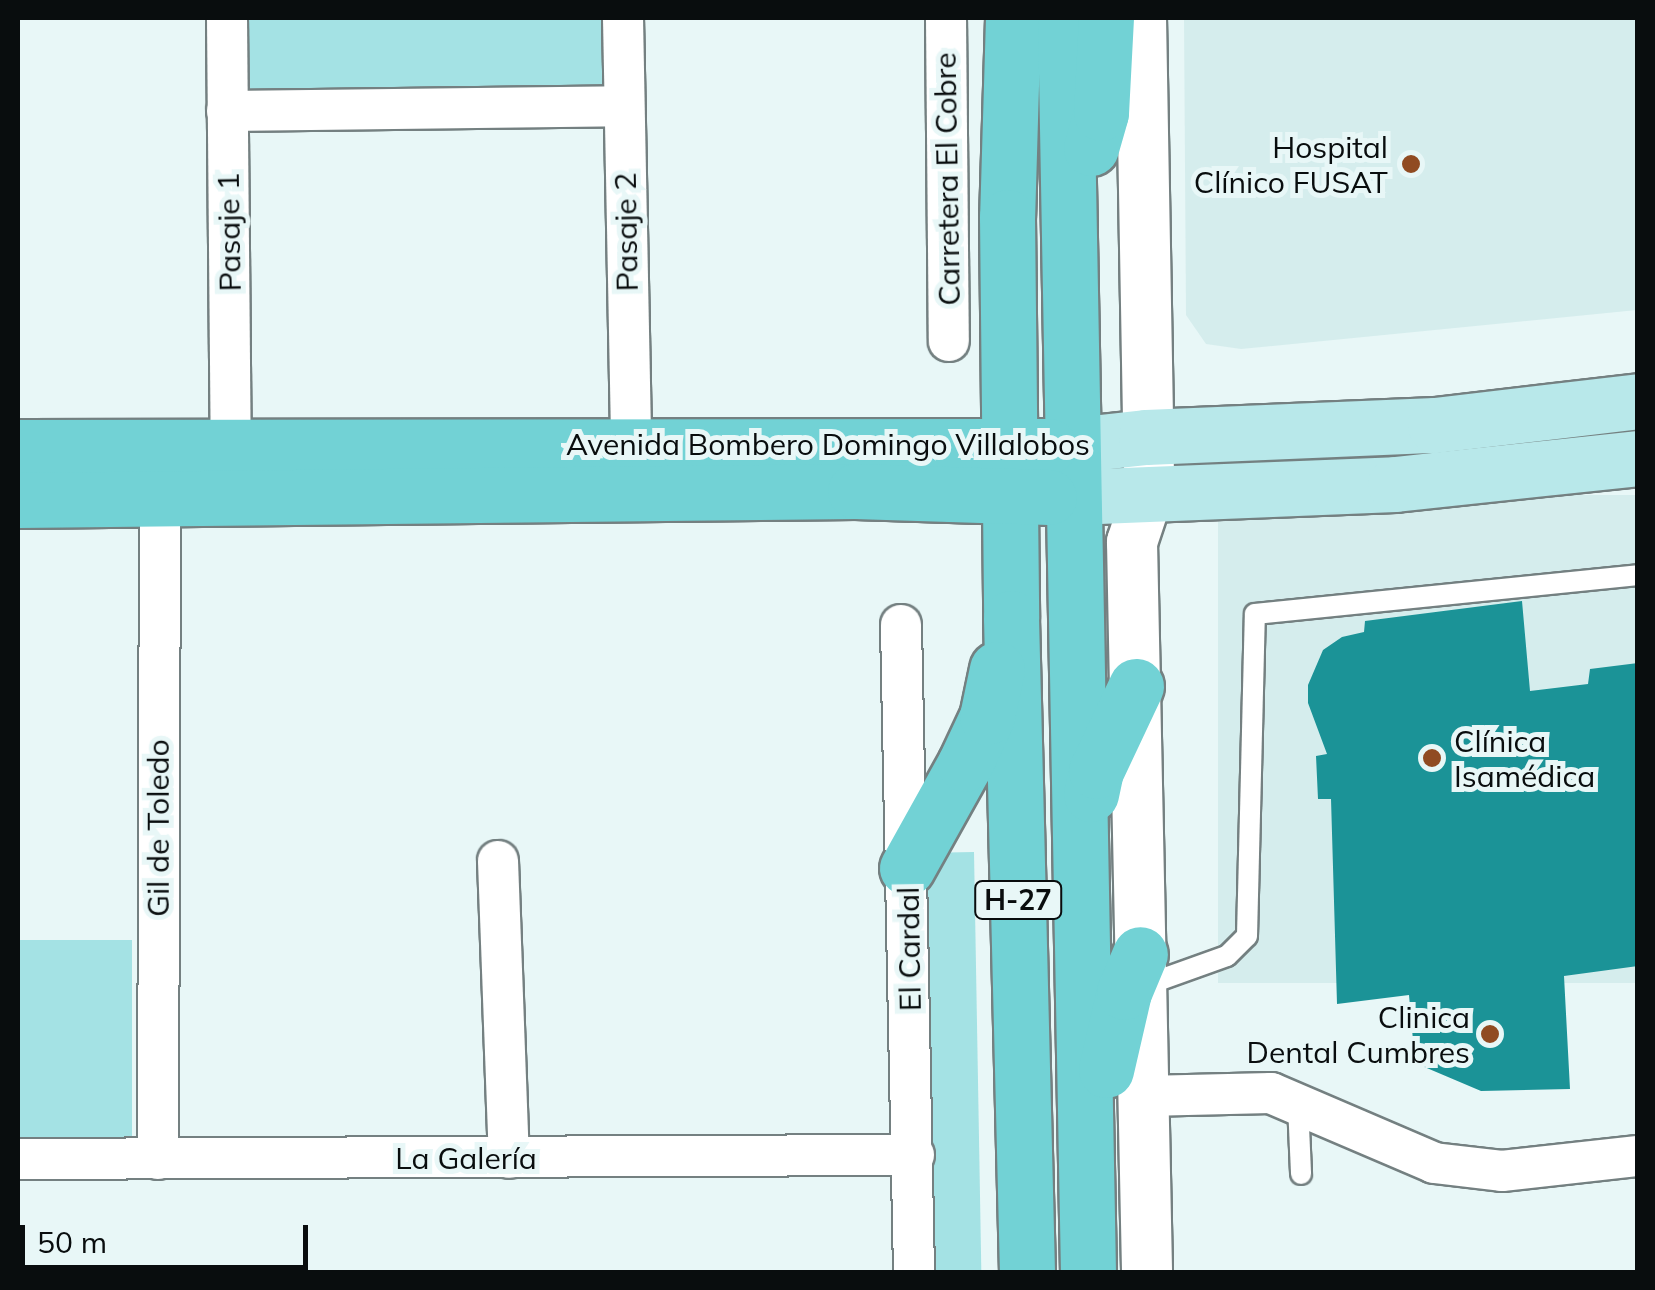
<!DOCTYPE html>
<html>
<head>
<meta charset="utf-8">
<style>
	body { margin:0 }
	#map { position:relative; width:1655px; height:1290px; overflow:hidden; background:#e8f7f7; font-family:Mulish,sans-serif }
	div>[style] { position:absolute }
	.built>* { inset:0; background:#d5eded; transform-origin:0 0 }
	.green>* { inset:0; background:#a4e2e4; transform-origin:0 0 }
	.building>* { inset:0; background:#1b9397 }
	.roads { filter:drop-shadow(2px 0 #748081) drop-shadow(-2px 0 #748081) drop-shadow(0 2px #748081) drop-shadow(0 -2px #748081) }
	.service>* { height:20px; margin:-10px; padding:0 10px; transform-origin:10px; border-radius:10px; background:#fff }
	.minor>* { height:40px; margin:-20px; padding:0 20px; transform-origin:20px; border-radius:20px; background:#fff }
	.tertiary>* { height:50px; margin:-25px; padding:0 25px; transform-origin:25px; border-radius:25px; background:#fff }
	.secondary>* { height:55px; margin:-27.5px; padding:0 27.5px; transform-origin:27.5px; border-radius:27.5px; background:#b8e8ea }
	.primary>* { height:55px; margin:-27.5px; padding:0 27.5px; transform-origin:27.5px; border-radius:27.5px; background:#72d2d5 }
	.dots>* { width:28px; height:28px; translate:-50% -50%; box-sizing:border-box; border:5px solid #e8f7f7; border-radius:50% }
	span { translate:-50% -50%; white-space:nowrap; text-align:center; line-height:1.15; -webkit-text-stroke:10px #e8f7f7; paint-order:stroke }
	.shield-label span { padding:2px 8px; background:#e8f7f7; border:2px solid; border-radius:8px; -webkit-text-stroke-width:0 }
	.shield-label { font-size:28px; color:#090d0e; font-weight:700 }
	.poi-label { font-size:30px; color:#090d0e }
	.right { translate:-100% -50%; text-align:right }
	.left { translate:0 -50%; text-align:left }
	.street-label { font-size:30px; color:#090d0e }
	.frame { position:absolute; inset:0; border:20px solid #090d0e; pointer-events:none }
	.scale { position:absolute; left:20px; top:1225px; width:288px; height:45px; box-sizing:border-box; border:5px solid #090d0e; border-top:0; padding-left:12px; font-size:30px; line-height:35px; white-space:nowrap; color:#090d0e; -webkit-text-stroke:8px #e8f7f7; paint-order:stroke }
</style>
</head>
<body>
<div id="map">
	<div class="built">
		<i style="clip-path:polygon(1184px 18px,1637px 18px,1637px 310px,1241px 349px,1206px 344px,1186px 315px)"></i>
		<i style="left:1637px;top:495px;width:488px;height:419px;rotate:90deg"></i>
	</div>
	<div class="green">
		<i style="left:238px;top:18px;width:366px;height:86px"></i>
		<i style="left:974px;top:852px;width:420px;height:67px;rotate:89deg"></i>
		<i style="left:18px;top:940px;width:114px;height:202px"></i>
	</div>
	<div class="building">
		<i style="clip-path:polygon(1522px 601px,1530px 691px,1588px 684px,1590px 669px,1638px 663px,1638px 966px,1564px 976px,1570px 1089px,1481px 1091px,1415px 1063px,1409px 995px,1337px 1004px,1331px 799px,1318px 799px,1316px 756px,1327px 754px,1308px 703px,1308px 685px,1323px 650px,1342px 637px,1364px 632px,1365px 621px)"></i>
	</div>
	<div class="roads">
		<div class="service">
			<i style="left:1143px;top:986px;width:89px;rotate:-19.7deg"></i>
			<i style="left:1227px;top:956px;width:28px;rotate:-45deg"></i>
			<i style="left:1247px;top:936px;width:322px;rotate:-88.6deg"></i>
			<i style="left:1255px;top:614px;width:385px;rotate:-5.8deg"></i>
			<i style="left:1298px;top:1104px;width:70px;rotate:87.5deg"></i>
		</div>
		<div class="minor">
			<i style="left:227px;top:18px;width:429px;rotate:89.5deg"></i>
			<i style="left:623px;top:18px;width:428px;rotate:88.9deg"></i>
			<i style="left:946px;top:18px;width:323px;rotate:89.5deg"></i>
			<i style="left:227px;top:111px;width:396px;rotate:-0.7deg"></i>
			<i style="left:901px;top:625px;width:647px;rotate:88.85deg"></i>
			<i style="left:498px;top:861px;width:297px;rotate:87.9deg"></i>
			<i style="left:1145px;top:1096px;width:126px;rotate:-1.4deg"></i>
			<i style="left:1271px;top:1093px;width:177px;rotate:23.2deg"></i>
			<i style="left:1434px;top:1163px;width:68px;rotate:6.7deg"></i>
			<i style="left:1502px;top:1171px;width:137px;rotate:-6.3deg"></i>
			<i style="left:18px;top:1159px;width:896px;rotate:-0.26deg"></i>
			<i style="left:158px;top:1159px;width:662px;rotate:-89.83deg"></i>
		</div>
		<div class="tertiary">
			<i style="left:1141px;top:18px;width:473px;rotate:89deg"></i>
			<i style="left:1149px;top:491px;width:54px;rotate:108.4deg"></i>
			<i style="left:1132px;top:542px;width:730px;rotate:88.82deg"></i>
		</div>
		<div class="secondary">
			<i style="left:1073px;top:445px;width:73px;rotate:-6.3deg"></i>
			<i style="left:1146px;top:437px;width:289px;rotate:-2.4deg"></i>
			<i style="left:1435px;top:425px;width:204px;rotate:-6.7deg"></i>
			<i style="left:1074px;top:497px;width:321px;rotate:-2.3deg"></i>
			<i style="left:1395px;top:484px;width:244px;rotate:-6.1deg"></i>
		</div>
		<div class="primary">
			<i style="left:1013px;top:18px;width:199px;rotate:91.7deg"></i>
			<i style="left:1007px;top:217px;width:401px;rotate:89.4deg"></i>
			<i style="left:1011px;top:618px;width:654px;rotate:88.6deg"></i>
			<i style="left:1065px;top:18px;width:1254px;rotate:88.95deg"></i>
			<i style="left:1091px;top:148px;width:36px;rotate:-74deg"></i>
			<i style="left:1101px;top:113px;width:95px;rotate:-87deg"></i>
			<i style="left:18px;top:447px;width:1031px;rotate:-0.06deg"></i>
			<i style="left:18px;top:500px;width:837px;rotate:-0.62deg"></i>
			<i style="left:855px;top:491px;width:194px;rotate:1.8deg"></i>
			<i style="left:1091px;top:794px;width:24px;rotate:-78deg"></i>
			<i style="left:1096px;top:771px;width:94px;rotate:-64.8deg"></i>
			<i style="left:907px;top:868px;width:119px;rotate:-60.9deg"></i>
			<i style="left:965px;top:764px;width:52px;rotate:-64.9deg"></i>
			<i style="left:987px;top:717px;width:49px;rotate:-78.2deg"></i>
			<i style="left:1106px;top:1070px;width:80px;rotate:-77deg"></i>
			<i style="left:1124px;top:992px;width:41px;rotate:-67.2deg"></i>
		</div>
	</div>
	<div class="dots">
		<i style="left:1411px;top:164px;background:#904b22"></i>
		<i style="left:1432px;top:758px;background:#904b22"></i>
		<i style="left:1490px;top:1034px;background:#904b22"></i>
	</div>
	<div class="shield-label">
		<span style="left:1018px;top:900px">H-27</span>
	</div>
	<div class="poi-label">
		<span class="right" style="left:1388px;top:164px">Hospital<br>Clínico FUSAT</span>
		<span class="left" style="left:1454px;top:758px">Clínica<br>Isamédica</span>
		<span class="right" style="left:1470px;top:1034px">Clinica<br>Dental Cumbres</span>
	</div>
	<div class="street-label">
		<span style="left:947px;top:179px;rotate:-91deg">Carretera El Cobre</span>
		<span style="left:229px;top:232px;rotate:-91deg">Pasaje 1</span>
		<span style="left:626px;top:232px;rotate:-91deg">Pasaje 2</span>
		<span style="left:828px;top:444px">Avenida Bombero Domingo Villalobos</span>
		<span style="left:158px;top:828px;rotate:-90deg">Gil de Toledo</span>
		<span style="left:909px;top:949px;rotate:-91deg">El Cardal</span>
		<span style="left:466px;top:1158px">La Galería</span>
	</div>
	<div class="frame"></div>
	<div class="scale">50 m</div>
</div>
</body>
</html>
